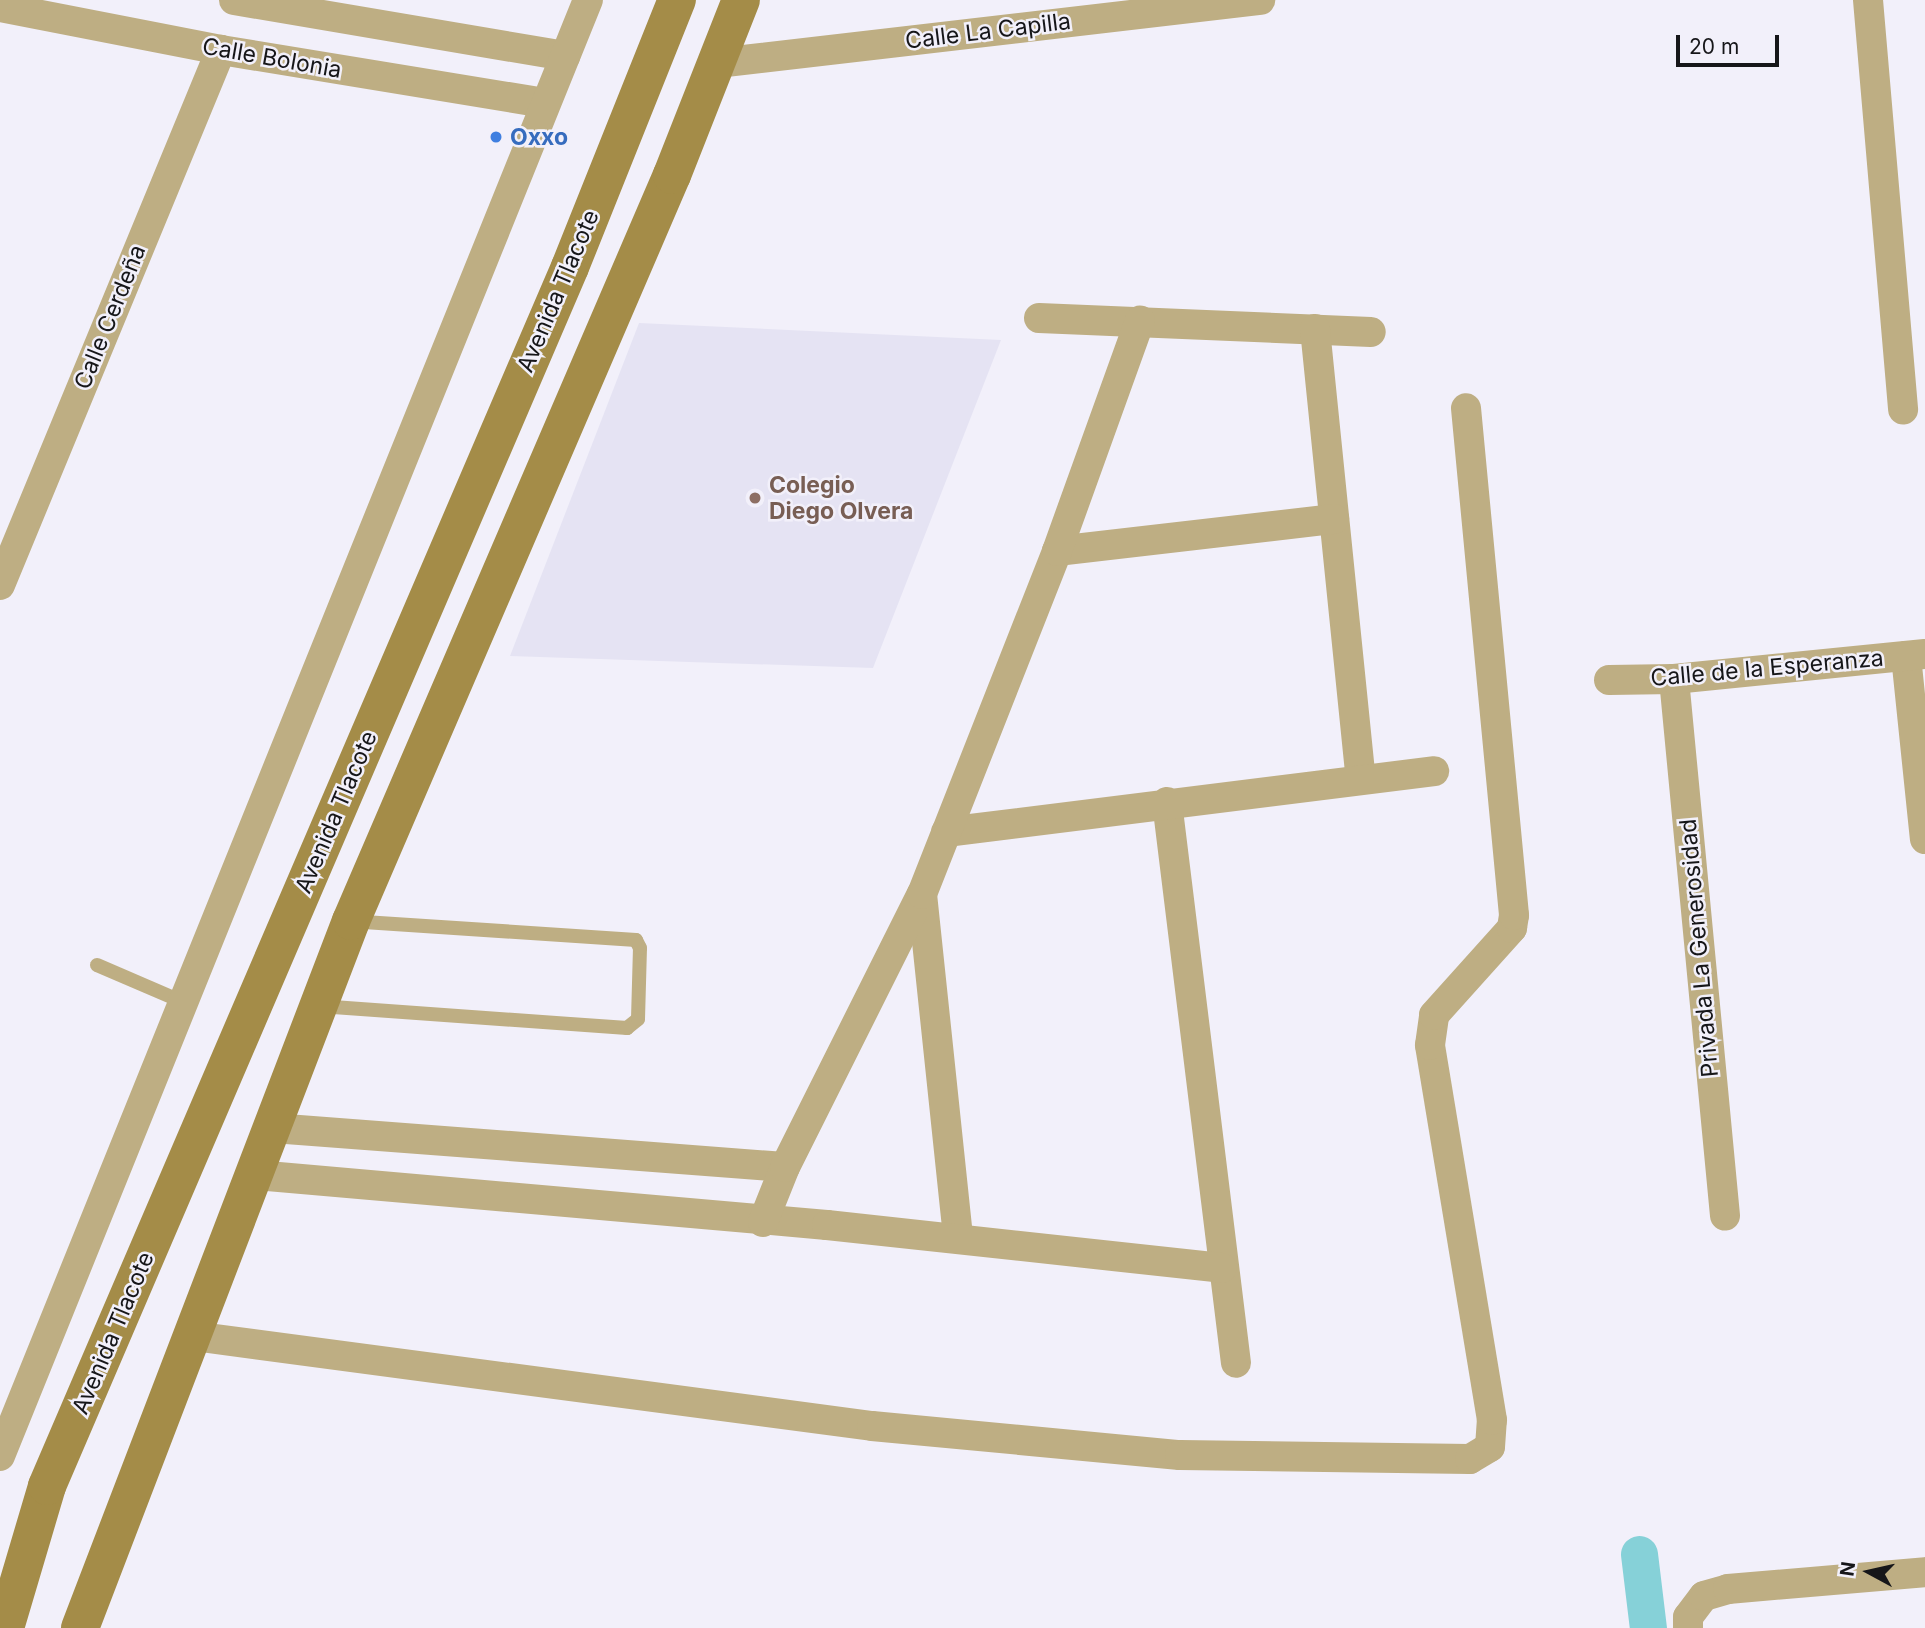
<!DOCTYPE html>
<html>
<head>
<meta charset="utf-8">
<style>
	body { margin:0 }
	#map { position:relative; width:1925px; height:1628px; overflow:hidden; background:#f2f0fa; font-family:Inter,sans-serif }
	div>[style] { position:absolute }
	.built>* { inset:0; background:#e5e3f3 }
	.canal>* { height:37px; margin:-18.5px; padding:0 18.5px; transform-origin:18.5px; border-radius:18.5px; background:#86d1d8 }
	.lane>* { height:14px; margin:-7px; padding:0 7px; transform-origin:7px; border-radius:7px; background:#beae83 }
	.street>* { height:30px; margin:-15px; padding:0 15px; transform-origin:15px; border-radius:15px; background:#beae83 }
	.secondary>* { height:38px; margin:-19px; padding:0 19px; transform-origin:19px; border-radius:19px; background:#a48c48 }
	.dots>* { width:19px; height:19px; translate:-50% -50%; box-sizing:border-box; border:4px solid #f2f0fa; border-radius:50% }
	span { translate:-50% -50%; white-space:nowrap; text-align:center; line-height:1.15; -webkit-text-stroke:5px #f2f0fa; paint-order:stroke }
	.street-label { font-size:23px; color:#161619 }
	.shop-label { font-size:23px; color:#366cbe; font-weight:700 }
	.left { translate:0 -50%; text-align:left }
	.education-label { font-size:23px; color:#785e54; font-weight:700 }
	.north { position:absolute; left:1834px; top:1537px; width:70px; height:70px; -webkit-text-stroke:5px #f2f0fa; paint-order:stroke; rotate:278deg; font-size:19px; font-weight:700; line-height:28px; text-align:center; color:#161619 }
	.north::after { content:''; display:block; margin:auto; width:24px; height:32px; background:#161619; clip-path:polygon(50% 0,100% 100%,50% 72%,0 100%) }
	.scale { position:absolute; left:1676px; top:35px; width:103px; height:32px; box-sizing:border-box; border:4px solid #161619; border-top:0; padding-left:9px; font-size:21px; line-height:24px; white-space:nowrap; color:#161619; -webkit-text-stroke:5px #f2f0fa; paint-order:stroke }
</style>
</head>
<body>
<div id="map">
	<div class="built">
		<i style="clip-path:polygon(639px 323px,1001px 340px,873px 668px,510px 656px)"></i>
	</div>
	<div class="canal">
		<i style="left:1639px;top:1554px;width:75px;rotate:83.1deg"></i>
	</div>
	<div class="lane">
		<i style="left:97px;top:965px;width:94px;rotate:23.3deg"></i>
		<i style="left:319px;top:1006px;width:309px;rotate:4.1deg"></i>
		<i style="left:627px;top:1028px;width:14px;rotate:-39deg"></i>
		<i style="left:638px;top:1019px;width:71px;rotate:-88.4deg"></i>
		<i style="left:640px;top:948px;width:9px;rotate:-117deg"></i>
		<i style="left:636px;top:940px;width:284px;rotate:-176.2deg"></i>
	</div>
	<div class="street">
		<i style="left:234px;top:0;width:336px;rotate:9.6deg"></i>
		<i style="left:1868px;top:0;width:411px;rotate:85.1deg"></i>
		<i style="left:0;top:7px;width:225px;rotate:11deg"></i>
		<i style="left:221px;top:50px;width:327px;rotate:9.3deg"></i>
		<i style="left:717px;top:63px;width:547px;rotate:-6.62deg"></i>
		<i style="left:1039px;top:318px;width:332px;rotate:2.4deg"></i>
		<i style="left:1315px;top:329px;width:451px;rotate:84.2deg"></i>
		<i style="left:1057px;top:551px;width:279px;rotate:-6.6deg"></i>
		<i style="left:0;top:585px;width:579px;rotate:-67.56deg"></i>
		<i style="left:1906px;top:656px;width:184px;rotate:84.1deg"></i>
		<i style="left:1674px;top:679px;width:539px;rotate:84.57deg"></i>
		<i style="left:1609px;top:680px;width:65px;rotate:-0.9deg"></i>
		<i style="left:1674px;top:679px;width:252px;rotate:-5.7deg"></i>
		<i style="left:1167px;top:802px;width:565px;rotate:82.99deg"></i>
		<i style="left:946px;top:832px;width:492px;rotate:-7.1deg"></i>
		<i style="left:922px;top:894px;width:346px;rotate:84deg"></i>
		<i style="left:273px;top:1128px;width:513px;rotate:4.36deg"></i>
		<i style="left:256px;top:1175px;width:573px;rotate:5deg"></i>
		<i style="left:827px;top:1225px;width:397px;rotate:6.2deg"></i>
		<i style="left:763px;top:1222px;width:59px;rotate:-68.2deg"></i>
		<i style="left:785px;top:1167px;width:305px;rotate:-63.4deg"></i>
		<i style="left:922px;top:894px;width:369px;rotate:-68.5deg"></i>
		<i style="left:1057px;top:551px;width:245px;rotate:-70.2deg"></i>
		<i style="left:193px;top:1336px;width:685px;rotate:7.55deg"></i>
		<i style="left:872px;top:1426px;width:309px;rotate:5.4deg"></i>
		<i style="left:1180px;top:1455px;width:290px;rotate:0.8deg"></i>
		<i style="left:1470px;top:1459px;width:23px;rotate:-31deg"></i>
		<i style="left:1490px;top:1447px;width:27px;rotate:-86deg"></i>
		<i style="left:1492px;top:1420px;width:380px;rotate:-99.4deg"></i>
		<i style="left:1430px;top:1045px;width:30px;rotate:-82deg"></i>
		<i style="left:1434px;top:1015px;width:117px;rotate:-48.1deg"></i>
		<i style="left:1512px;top:928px;width:13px;rotate:-81deg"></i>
		<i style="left:1514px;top:915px;width:509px;rotate:-95.41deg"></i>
		<i style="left:0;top:1456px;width:1570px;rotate:-68.01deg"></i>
		<i style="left:1688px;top:1628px;width:11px;rotate:-90deg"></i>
		<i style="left:1688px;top:1617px;width:26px;rotate:-53deg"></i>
		<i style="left:1704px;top:1596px;width:25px;rotate:-16deg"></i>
		<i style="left:1728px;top:1589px;width:198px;rotate:-4.9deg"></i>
	</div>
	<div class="secondary">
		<i style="left:5px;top:1628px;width:148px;rotate:-73.5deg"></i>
		<i style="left:47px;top:1486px;width:1326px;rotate:-66.78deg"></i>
		<i style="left:570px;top:267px;width:288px;rotate:-68.2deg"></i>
		<i style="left:80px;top:1628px;width:757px;rotate:-69.03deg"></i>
		<i style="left:351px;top:921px;width:812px;rotate:-66.72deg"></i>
		<i style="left:672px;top:175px;width:188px;rotate:-68.5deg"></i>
	</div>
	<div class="dots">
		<i style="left:496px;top:137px;background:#3f7fe0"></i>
		<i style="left:755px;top:498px;background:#8d6e63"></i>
	</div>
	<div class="street-label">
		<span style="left:988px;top:31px;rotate:-7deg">Calle La Capilla</span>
		<span style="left:272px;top:58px;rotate:10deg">Calle Bolonia</span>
		<span style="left:558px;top:291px;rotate:-67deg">Avenida Tlacote</span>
		<span style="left:110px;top:317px;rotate:-68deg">Calle Cerdeña</span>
		<span style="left:1767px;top:668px;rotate:-5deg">Calle de la Esperanza</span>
		<span style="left:336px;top:812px;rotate:-67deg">Avenida Tlacote</span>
		<span style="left:1699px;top:948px;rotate:-95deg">Privada La Generosidad</span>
		<span style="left:113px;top:1333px;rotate:-67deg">Avenida Tlacote</span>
	</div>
	<div class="shop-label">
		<span class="left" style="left:510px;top:137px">Oxxo</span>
	</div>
	<div class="education-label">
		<span class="left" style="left:769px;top:498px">Colegio<br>Diego Olvera</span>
	</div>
	<div class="north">N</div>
	<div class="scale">20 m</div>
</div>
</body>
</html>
